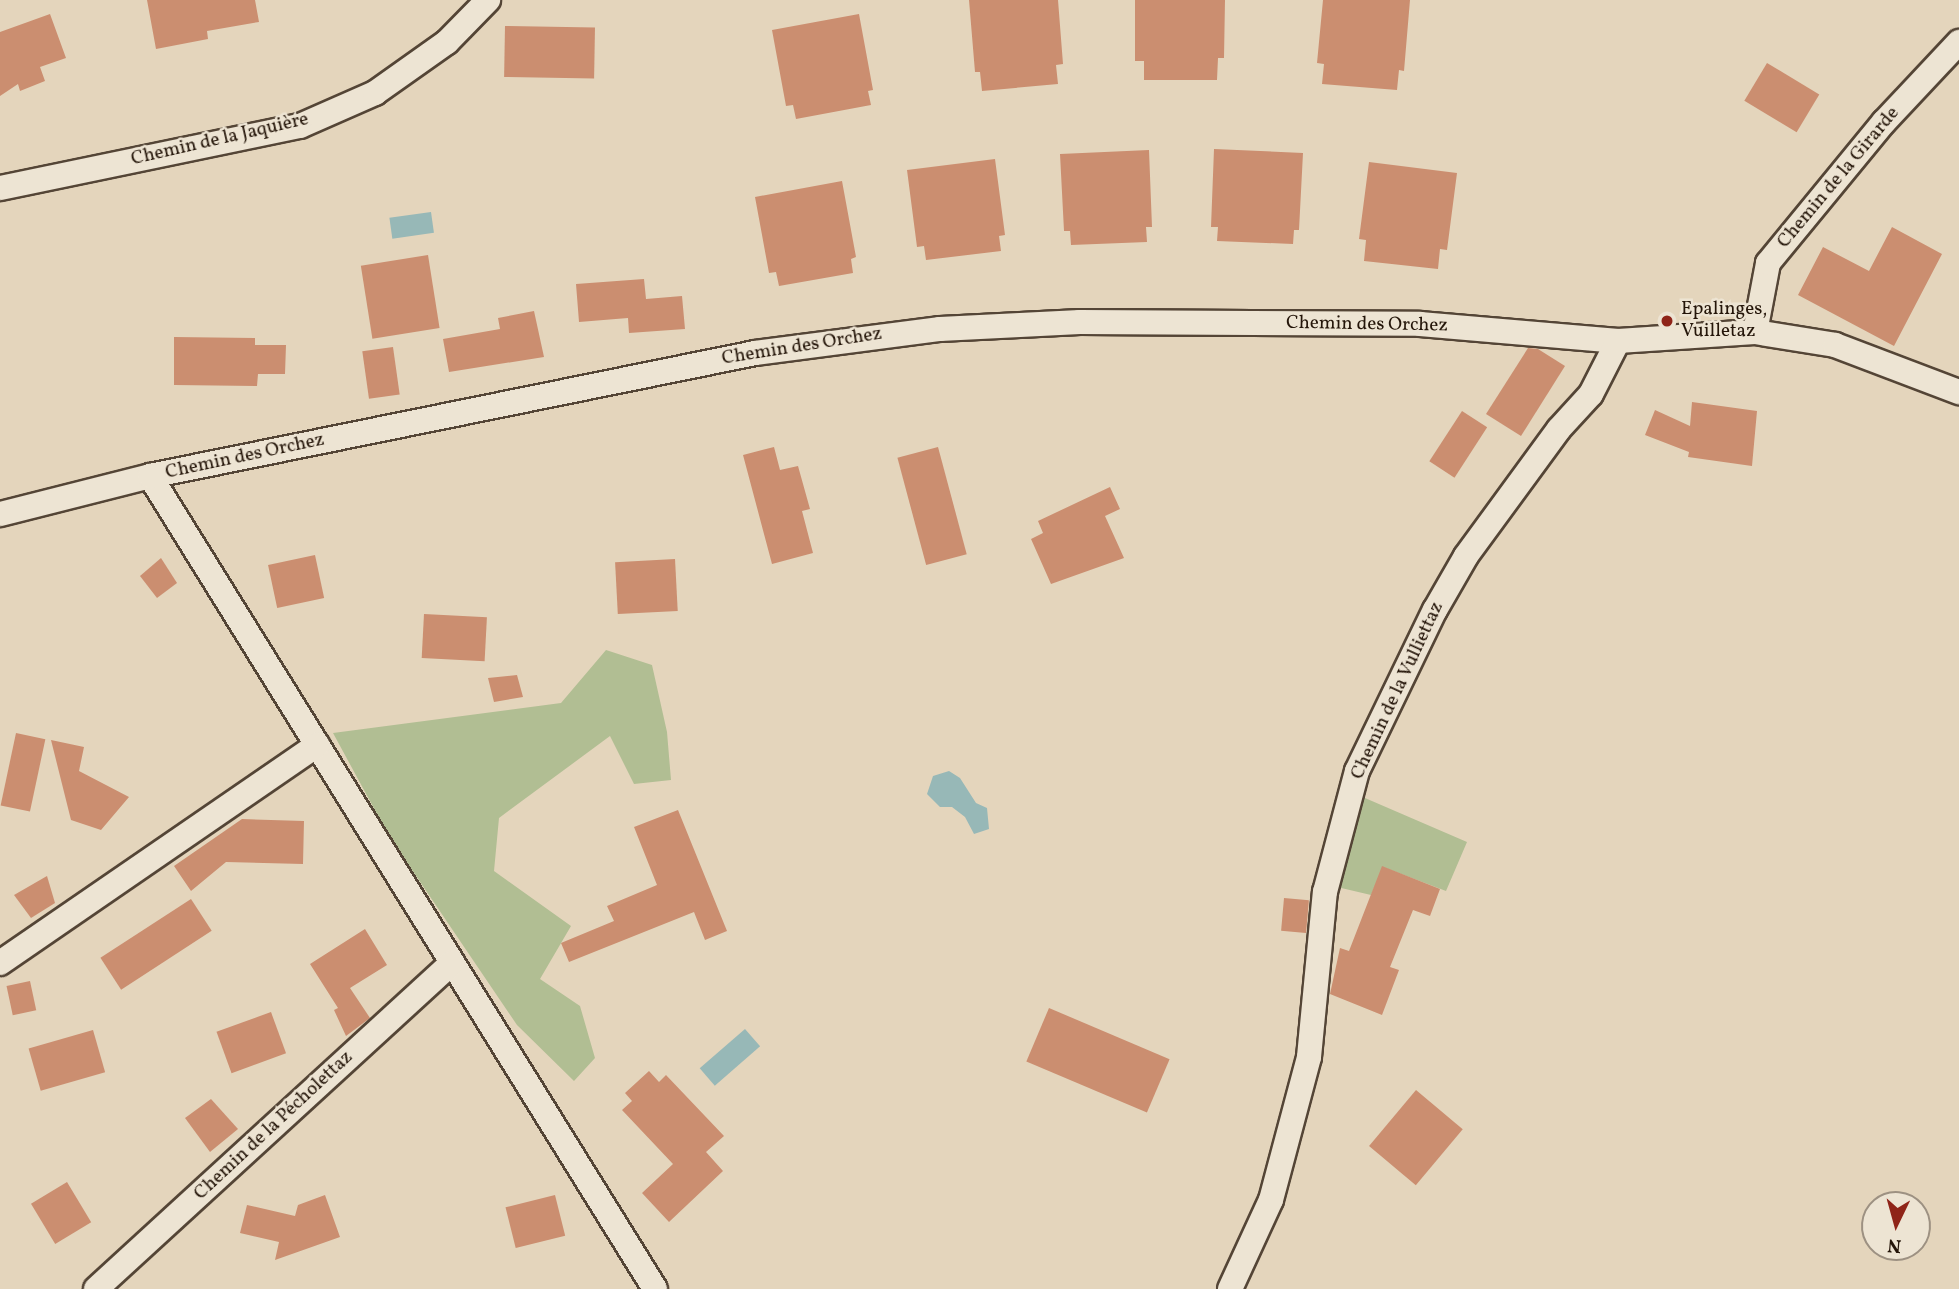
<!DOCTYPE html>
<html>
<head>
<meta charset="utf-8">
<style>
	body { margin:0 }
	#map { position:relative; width:1959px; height:1289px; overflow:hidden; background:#e4d5bc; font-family:Vollkorn,serif }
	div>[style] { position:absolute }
	.green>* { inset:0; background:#b1be93 }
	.water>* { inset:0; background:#97b8b7; transform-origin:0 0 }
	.building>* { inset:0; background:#cb8e70; transform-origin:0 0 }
	.roads { filter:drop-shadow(2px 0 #544536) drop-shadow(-2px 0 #544536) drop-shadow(0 2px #544536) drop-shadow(0 -2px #544536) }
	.minor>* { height:24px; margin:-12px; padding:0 12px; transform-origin:12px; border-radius:12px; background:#ede4d3 }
	.dots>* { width:19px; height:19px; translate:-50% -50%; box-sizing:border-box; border:4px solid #ede4d3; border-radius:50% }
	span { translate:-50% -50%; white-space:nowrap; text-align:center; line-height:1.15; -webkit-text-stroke:5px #ede4d3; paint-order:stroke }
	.street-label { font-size:19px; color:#241509 }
	.poi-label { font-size:19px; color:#241509 }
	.left { translate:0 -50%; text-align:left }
	.north { position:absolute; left:1861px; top:1191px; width:70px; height:70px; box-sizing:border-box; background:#ede4d3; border:2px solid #9d9182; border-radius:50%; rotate:185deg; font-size:19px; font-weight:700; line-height:28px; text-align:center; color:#241509 }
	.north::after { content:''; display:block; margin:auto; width:24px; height:32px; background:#8f2418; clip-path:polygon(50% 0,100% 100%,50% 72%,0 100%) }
</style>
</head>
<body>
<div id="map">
	<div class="green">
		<i style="clip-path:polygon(606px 650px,652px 665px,667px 732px,671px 780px,634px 784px,610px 736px,499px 818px,494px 871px,571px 926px,540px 979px,580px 1006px,595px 1058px,574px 1081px,517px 1025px,389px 836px,333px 733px,561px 703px)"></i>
		<i style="clip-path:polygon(1358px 795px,1467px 842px,1446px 891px,1383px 867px,1371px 895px,1337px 887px)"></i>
	</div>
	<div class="water">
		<i style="left:431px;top:212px;width:21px;height:42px;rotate:82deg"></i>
		<i style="clip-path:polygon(949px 771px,960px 778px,976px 803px,987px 808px,989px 829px,974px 834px,965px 817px,952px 807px,940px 807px,927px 794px,933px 776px)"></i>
		<i style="left:745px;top:1029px;width:23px;height:60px;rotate:49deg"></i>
	</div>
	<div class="building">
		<i style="clip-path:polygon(147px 0,255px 0,259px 22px,207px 31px,208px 39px,156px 49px)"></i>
		<i style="clip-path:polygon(969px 0,1058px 0,1063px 64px,1056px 65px,1058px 84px,982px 91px,980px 72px,975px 72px)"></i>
		<i style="clip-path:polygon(1135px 0,1225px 0,1224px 58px,1218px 58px,1217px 80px,1144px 80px,1144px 61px,1135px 61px)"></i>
		<i style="clip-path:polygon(1323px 0,1410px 0,1404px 71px,1399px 70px,1397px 90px,1322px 84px,1324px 64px,1317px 63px)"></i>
		<i style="clip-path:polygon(50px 14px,66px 58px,40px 67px,45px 81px,20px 91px,18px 84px,0 96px,0 32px)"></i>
		<i style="clip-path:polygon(859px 14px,873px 90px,868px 91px,871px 105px,796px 119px,793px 105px,786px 106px,772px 30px)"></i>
		<i style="left:505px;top:26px;width:90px;height:51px;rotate:1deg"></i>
		<i style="left:1767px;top:63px;width:61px;height:44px;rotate:31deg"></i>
		<i style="clip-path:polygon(1214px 149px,1303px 153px,1299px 230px,1294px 230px,1293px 244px,1217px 241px,1218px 227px,1211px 227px)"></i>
		<i style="clip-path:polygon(1149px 150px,1152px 227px,1146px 227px,1147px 242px,1071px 245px,1070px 231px,1064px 231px,1060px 154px)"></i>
		<i style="clip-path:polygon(995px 159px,1005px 235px,999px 236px,1001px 251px,926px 260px,924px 246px,917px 247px,907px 170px)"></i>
		<i style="clip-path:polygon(1369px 162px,1457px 173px,1447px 250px,1440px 249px,1438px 269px,1364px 261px,1366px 240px,1359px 239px)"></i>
		<i style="clip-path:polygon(842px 181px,856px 257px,851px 259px,853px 273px,779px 286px,776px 272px,769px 273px,755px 197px)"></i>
		<i style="clip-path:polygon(1892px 227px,1942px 254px,1894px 346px,1798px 295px,1823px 247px,1869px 271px)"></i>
		<i style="left:428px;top:255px;width:74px;height:68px;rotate:81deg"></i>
		<i style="clip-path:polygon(644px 279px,646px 299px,682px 296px,685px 329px,629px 333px,628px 318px,579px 322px,576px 284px)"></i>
		<i style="clip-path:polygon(534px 311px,544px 357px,449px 372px,443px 339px,500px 329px,498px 318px)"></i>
		<i style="clip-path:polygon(174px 337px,255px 338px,255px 345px,286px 345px,285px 374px,258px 374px,257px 386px,174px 385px)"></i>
		<i style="left:393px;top:347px;width:48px;height:31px;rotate:82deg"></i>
		<i style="clip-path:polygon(1528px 348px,1538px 349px,1565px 366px,1521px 436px,1486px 414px)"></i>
		<i style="clip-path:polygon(1692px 402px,1757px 411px,1752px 466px,1688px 457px,1689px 452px,1645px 435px,1655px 410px,1690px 426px)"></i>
		<i style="left:1462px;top:411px;width:30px;height:60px;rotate:33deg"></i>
		<i style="clip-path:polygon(774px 447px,780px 470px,798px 466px,810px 509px,802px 511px,813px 553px,772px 564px,743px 455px)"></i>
		<i style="left:938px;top:447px;width:111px;height:42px;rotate:75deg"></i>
		<i style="clip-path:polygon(1110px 487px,1120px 509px,1105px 516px,1124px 558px,1051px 584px,1031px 539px,1043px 533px,1038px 521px)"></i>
		<i style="left:315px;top:555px;width:44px;height:48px;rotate:78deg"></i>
		<i style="clip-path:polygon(161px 558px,177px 583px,157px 598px,140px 576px)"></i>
		<i style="left:675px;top:559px;width:52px;height:60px;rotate:87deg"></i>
		<i style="left:424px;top:614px;width:63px;height:44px;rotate:3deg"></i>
		<i style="clip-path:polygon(517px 675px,523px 697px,494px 702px,488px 678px)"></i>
		<i style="left:16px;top:733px;width:30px;height:74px;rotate:12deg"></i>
		<i style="clip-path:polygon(51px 740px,84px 747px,79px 771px,129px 797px,101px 830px,71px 820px)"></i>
		<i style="clip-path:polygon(678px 810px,727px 931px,705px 940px,694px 912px,569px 962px,561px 943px,614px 921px,607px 906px,657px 885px,634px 827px)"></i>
		<i style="clip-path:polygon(242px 819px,304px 821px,303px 864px,226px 862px,191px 891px,174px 866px)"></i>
		<i style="clip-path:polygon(1382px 866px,1440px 889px,1430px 916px,1413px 910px,1390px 967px,1399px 970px,1382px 1015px,1330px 994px,1340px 948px,1349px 951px)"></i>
		<i style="clip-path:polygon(47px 876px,55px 903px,31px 918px,14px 895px)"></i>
		<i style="left:1284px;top:898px;width:25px;height:33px;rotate:5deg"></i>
		<i style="left:191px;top:899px;width:38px;height:108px;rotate:57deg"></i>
		<i style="clip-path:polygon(365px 929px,387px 965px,350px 988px,370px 1018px,346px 1036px,334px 1010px,338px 1008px,310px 964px)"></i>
		<i style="left:30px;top:981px;width:30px;height:24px;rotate:78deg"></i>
		<i style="left:1049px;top:1008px;width:131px;height:58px;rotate:23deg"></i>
		<i style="left:271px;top:1012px;width:44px;height:58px;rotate:70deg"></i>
		<i style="left:93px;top:1030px;width:44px;height:67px;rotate:74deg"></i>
		<i style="clip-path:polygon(649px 1071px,659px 1082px,666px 1075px,724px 1136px,706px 1152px,723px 1171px,669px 1222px,642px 1193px,673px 1164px,622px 1110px,632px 1101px,625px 1093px)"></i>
		<i style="left:1416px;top:1090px;width:61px;height:73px;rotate:40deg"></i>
		<i style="clip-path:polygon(211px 1099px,238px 1129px,210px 1152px,185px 1118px)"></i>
		<i style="left:67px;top:1182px;width:47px;height:42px;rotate:59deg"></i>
		<i style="clip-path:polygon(325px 1195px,340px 1237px,275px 1260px,279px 1242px,240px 1233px,247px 1205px,295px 1216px,298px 1205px)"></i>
		<i style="left:555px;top:1195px;width:42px;height:51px;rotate:76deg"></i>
	</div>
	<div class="roads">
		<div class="minor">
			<i style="left:0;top:188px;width:306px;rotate:-11.7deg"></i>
			<i style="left:300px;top:126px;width:82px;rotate:-23.7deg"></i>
			<i style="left:375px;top:93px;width:88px;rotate:-35.3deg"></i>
			<i style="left:447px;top:42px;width:59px;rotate:-45.7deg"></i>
			<i style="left:1755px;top:332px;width:70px;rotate:-79.3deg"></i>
			<i style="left:1768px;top:263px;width:183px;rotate:-50.6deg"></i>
			<i style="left:1884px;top:122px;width:110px;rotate:-46.8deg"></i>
			<i style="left:150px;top:476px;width:957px;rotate:58.15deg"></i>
			<i style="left:0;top:514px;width:155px;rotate:-14.2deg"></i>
			<i style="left:150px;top:476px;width:617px;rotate:-11.49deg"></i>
			<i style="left:755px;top:353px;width:187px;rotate:-7.4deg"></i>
			<i style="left:940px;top:329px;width:140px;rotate:-2.9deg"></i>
			<i style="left:1080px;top:322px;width:340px;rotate:0.3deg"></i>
			<i style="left:1420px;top:324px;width:199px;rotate:4.9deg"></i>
			<i style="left:1618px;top:341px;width:137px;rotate:-3.8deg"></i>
			<i style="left:1755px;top:332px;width:81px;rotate:9.2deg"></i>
			<i style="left:1835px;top:345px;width:133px;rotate:20.8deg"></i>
			<i style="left:0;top:963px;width:385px;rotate:-34.5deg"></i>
			<i style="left:96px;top:1289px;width:483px;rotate:-42.5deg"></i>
			<i style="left:1230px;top:1289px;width:98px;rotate:-65.3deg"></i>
			<i style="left:1271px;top:1200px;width:148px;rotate:-75.1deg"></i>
			<i style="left:1309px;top:1057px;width:166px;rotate:-84.5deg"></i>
			<i style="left:1325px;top:892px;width:125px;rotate:-75.2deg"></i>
			<i style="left:1357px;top:771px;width:179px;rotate:-64.2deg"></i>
			<i style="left:1435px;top:610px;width:62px;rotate:-60.1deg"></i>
			<i style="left:1466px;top:556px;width:157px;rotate:-53.8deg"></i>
			<i style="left:1559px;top:429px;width:47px;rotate:-47.6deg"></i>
			<i style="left:1591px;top:394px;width:59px;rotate:-63deg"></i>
		</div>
	</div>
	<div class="dots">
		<i style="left:1667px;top:321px;background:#8f2418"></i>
	</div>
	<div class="street-label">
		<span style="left:220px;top:140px;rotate:-13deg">Chemin de la Jaquière</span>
		<span style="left:1839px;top:178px;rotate:-50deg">Chemin de la Girarde</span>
		<span style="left:1367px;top:325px;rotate:1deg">Chemin des Orchez</span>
		<span style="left:802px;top:347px;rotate:-9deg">Chemin des Orchez</span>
		<span style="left:245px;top:457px;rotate:-12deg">Chemin des Orchez</span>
		<span style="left:1398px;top:691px;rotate:-65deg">Chemin de la Vulliettaz</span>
		<span style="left:274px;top:1126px;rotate:-43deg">Chemin de la Pécholettaz</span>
	</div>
	<div class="poi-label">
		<span class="left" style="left:1681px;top:321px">Epalinges,<br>Vuilletaz</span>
	</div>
	<div class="north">N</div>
</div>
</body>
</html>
